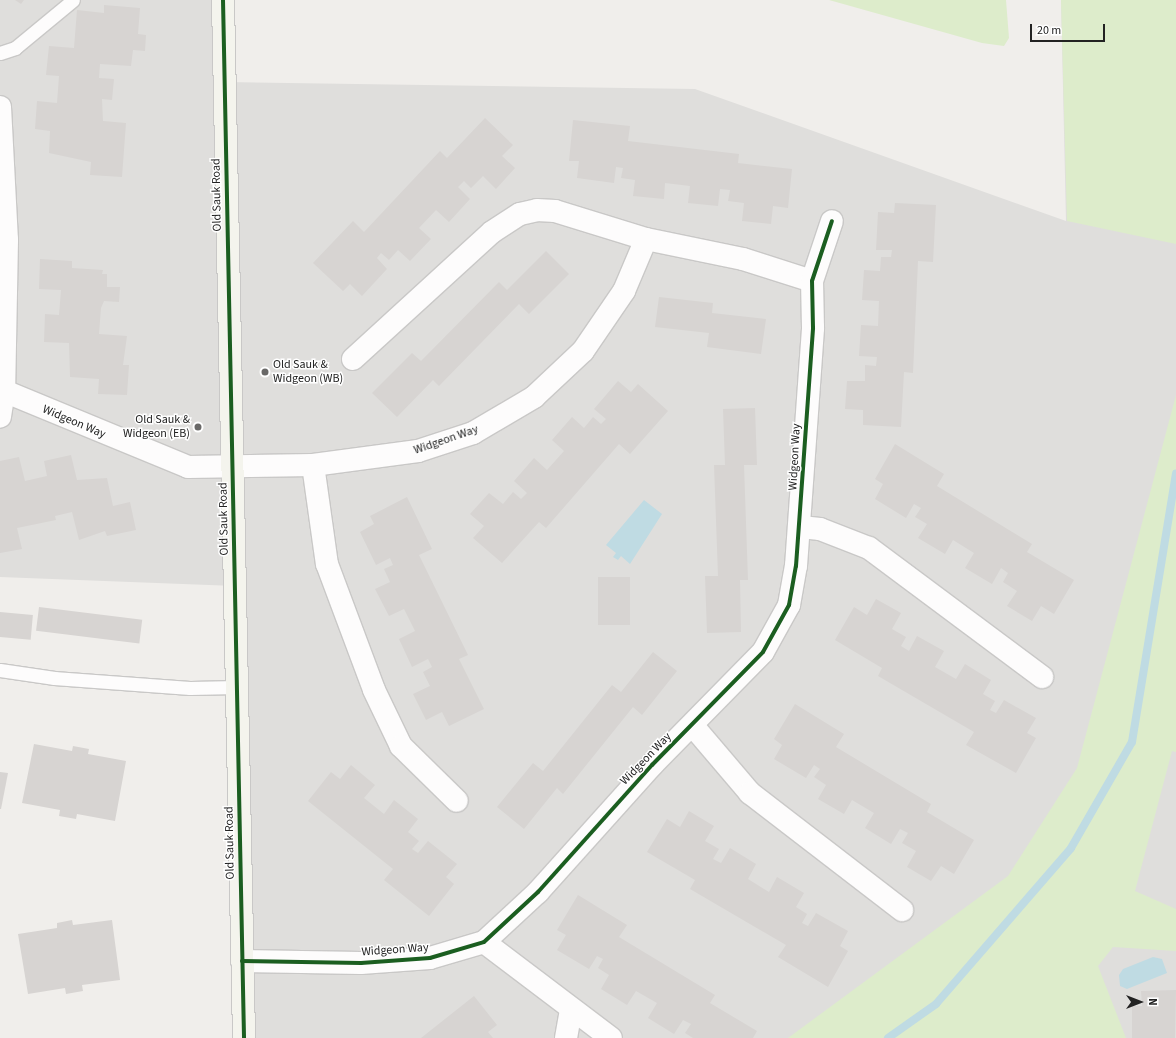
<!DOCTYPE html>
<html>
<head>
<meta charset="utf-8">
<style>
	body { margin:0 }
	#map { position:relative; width:1176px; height:1038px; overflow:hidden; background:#f0eeeb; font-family:"Source Sans 3",sans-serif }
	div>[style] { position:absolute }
	.residential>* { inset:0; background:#dfdedc }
	.grass>* { inset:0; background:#ddeccb }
	.water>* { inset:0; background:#bfdbe3 }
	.stream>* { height:8px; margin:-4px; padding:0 4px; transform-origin:4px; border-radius:4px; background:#bfdbe3 }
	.building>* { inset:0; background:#d7d4d2; transform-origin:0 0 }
	.roads { filter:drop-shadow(1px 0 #c9c8c7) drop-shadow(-1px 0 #c9c8c7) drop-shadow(0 1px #c9c8c7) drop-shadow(0 -1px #c9c8c7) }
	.lane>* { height:13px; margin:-6.5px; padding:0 6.5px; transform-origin:6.5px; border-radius:6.5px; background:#fdfcfc }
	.street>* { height:22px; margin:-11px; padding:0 11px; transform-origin:11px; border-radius:11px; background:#fdfcfc }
	.secondary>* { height:22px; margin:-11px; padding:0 11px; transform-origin:11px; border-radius:11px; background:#f4f4ed }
	.cycleway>* { height:4px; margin:-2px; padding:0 2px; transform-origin:2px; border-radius:2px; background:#1b5e20 }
	.dots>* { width:11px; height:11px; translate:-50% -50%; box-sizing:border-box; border:2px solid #fff; border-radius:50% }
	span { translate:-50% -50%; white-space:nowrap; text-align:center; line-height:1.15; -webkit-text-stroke:3px #fff; paint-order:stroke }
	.street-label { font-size:12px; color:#222 }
	.poi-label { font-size:12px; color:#222 }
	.left { translate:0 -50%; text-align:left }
	.right { translate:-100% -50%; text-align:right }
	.north { position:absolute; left:1120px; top:982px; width:40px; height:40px; -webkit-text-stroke:3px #fff; paint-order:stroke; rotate:90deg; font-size:11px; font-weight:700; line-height:16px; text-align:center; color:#222 }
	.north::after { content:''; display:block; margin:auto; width:14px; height:18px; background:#222; clip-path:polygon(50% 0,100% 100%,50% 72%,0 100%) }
	.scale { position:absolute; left:1030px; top:24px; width:75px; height:18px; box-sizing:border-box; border:2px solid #222; border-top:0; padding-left:5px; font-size:12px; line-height:14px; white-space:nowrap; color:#222; -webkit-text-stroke:3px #fff; paint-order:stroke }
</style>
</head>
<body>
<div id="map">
	<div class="residential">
		<i style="clip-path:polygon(0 0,223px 0,225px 82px,695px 89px,1066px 221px,1061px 0,1176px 0,1176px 1038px,244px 1038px,235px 586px,0 577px)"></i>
	</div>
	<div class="grass">
		<i style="clip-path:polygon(829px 0,1006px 0,1009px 38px,1004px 46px,982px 43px)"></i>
		<i style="clip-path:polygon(1061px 0,1176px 0,1176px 244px,1067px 221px)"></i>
		<i style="clip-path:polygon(1176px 395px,1176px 752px,1172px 751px,1135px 891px,1176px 909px,1176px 951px,1113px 947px,1098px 966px,1126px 1038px,788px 1038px,1008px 876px,1077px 768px)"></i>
	</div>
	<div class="water">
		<i style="clip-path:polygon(644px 500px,662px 514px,630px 564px,621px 556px,618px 560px,613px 557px,616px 553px,606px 545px)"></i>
		<i style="clip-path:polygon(1153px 957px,1162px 959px,1167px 973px,1127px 989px,1120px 986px,1119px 975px,1123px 969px)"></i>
	</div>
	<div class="stream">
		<i style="left:888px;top:1038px;width:59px;rotate:-35.3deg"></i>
		<i style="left:936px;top:1004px;width:206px;rotate:-49.1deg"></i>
		<i style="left:1071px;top:848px;width:122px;rotate:-60.1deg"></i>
		<i style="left:1132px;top:742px;width:272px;rotate:-80.7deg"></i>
	</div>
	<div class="building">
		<i style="clip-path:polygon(15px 0,24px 0,21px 4px)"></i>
		<i style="clip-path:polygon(104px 5px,140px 8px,138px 34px,146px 35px,145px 51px,133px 50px,131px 66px,100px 64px,99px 78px,114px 79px,112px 100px,102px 99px,103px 121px,126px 123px,122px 177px,90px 175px,91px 162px,49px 153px,50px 131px,35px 129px,37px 101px,57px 103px,59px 76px,46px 75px,49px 46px,74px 48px,77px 10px,104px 13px)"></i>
		<i style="clip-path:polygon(485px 118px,513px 145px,502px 156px,515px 168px,496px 189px,483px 176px,471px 188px,464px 181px,458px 187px,470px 199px,449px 222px,436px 210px,419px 228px,431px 239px,410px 261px,398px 250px,389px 260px,381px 253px,377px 258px,387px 269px,362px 296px,350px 284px,343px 291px,313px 263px,353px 221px,364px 232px,440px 151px,447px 158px)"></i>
		<i style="clip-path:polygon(573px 120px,630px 126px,628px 141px,739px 154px,738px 163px,792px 169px,788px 208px,773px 206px,771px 224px,742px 221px,744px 203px,728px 201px,730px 190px,720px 189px,718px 206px,688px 203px,690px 186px,665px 183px,664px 199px,633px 196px,635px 180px,621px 178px,623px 168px,616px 167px,614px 183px,577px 178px,579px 161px,569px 161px)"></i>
		<i style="clip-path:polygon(895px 203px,936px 205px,933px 262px,918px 261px,913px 373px,904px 372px,901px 427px,863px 425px,863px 410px,845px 409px,847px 381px,865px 381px,865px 365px,876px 366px,877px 357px,859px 356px,861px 325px,878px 326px,879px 301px,862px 300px,864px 270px,880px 271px,881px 257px,891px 257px,892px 250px,876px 250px,878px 212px,894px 213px)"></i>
		<i style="clip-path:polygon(546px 251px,569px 274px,529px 314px,519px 304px,439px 386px,433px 380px,397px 417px,372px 393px,412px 353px,421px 361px,499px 282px,507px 290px)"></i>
		<i style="clip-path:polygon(40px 259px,72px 261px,72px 268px,103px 270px,102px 274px,107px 274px,107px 287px,120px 287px,119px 302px,104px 301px,101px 308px,99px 334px,127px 336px,123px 365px,129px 365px,127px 395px,98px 394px,99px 379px,70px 377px,69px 343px,44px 342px,45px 314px,59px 315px,61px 290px,39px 289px)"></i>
		<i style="clip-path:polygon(659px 297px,713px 303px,712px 313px,766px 319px,761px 354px,707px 347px,709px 333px,655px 327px)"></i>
		<i style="clip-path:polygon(618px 381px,631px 392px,638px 384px,668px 411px,630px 454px,619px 444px,546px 528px,539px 522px,502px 563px,473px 538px,484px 526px,470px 514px,489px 493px,503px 504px,513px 492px,521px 499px,527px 493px,514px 481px,534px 458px,547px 470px,564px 451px,552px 440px,572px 417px,584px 428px,593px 417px,601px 424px,606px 419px,594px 409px)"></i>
		<i style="clip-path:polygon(755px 408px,757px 465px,744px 465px,748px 580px,740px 580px,741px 632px,707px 633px,705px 576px,718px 576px,714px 465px,725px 465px,723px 409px)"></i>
		<i style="clip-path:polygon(895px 444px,944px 474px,937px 486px,1032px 544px,1027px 552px,1074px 580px,1054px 614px,1041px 606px,1032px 621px,1007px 606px,1017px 591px,1003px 582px,1008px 573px,1001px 568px,992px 584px,965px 568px,974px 553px,953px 540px,945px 554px,918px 538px,927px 524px,915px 517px,921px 508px,914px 504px,906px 518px,875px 499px,883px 484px,875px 479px)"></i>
		<i style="clip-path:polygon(71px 455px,77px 480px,107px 478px,113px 506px,130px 502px,136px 530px,107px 536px,105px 531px,79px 540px,72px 512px,55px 516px,56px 520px,17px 528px,22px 549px,0 553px,0 461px,19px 457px,25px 481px,47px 476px,44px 461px)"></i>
		<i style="clip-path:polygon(407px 497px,432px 549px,419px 555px,468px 655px,459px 659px,484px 709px,449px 726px,442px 712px,426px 720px,413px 694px,430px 686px,423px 672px,432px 667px,428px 659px,412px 667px,399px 639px,415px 631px,404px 609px,389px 616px,375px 589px,390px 582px,384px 569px,393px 565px,390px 558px,376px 565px,360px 532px,374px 524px,370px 516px)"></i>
		<i style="left:598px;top:577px;width:32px;height:48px"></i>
		<i style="clip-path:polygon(876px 599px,901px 613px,892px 629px,906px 637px,901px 646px,909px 651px,917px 636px,944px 651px,935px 667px,956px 679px,965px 664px,991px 680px,983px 694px,995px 701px,990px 710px,996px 713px,1004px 700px,1036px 718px,1027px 733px,1036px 738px,1016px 773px,966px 745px,974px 732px,878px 676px,882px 668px,835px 640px,854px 607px,867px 615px)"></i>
		<i style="left:39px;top:607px;width:104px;height:24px;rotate:7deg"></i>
		<i style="left:0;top:612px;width:33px;height:25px;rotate:5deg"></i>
		<i style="clip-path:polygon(653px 652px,677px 671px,642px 715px,633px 707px,563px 794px,557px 788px,524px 829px,497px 807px,533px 763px,543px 771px,612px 685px,621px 692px)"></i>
		<i style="clip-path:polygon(795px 704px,844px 734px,836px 747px,931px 804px,927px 812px,974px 840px,954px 874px,941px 866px,931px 881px,907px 867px,916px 851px,902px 843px,908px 833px,900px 829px,891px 844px,865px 828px,874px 813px,852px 800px,844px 814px,818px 799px,826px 785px,814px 777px,820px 769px,814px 765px,806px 778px,774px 759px,782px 745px,774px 739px)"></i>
		<i style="clip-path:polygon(34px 744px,72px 751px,73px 746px,89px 749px,88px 754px,126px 761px,115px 821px,77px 814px,76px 819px,59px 816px,60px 810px,22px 803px)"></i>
		<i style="clip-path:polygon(351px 765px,375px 785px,364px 798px,384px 814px,394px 800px,418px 819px,408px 832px,419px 841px,412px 849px,418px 853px,428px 841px,457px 864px,446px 877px,454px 884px,429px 916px,384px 880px,393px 869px,308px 801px,331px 772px,340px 779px)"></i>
		<i style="clip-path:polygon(0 772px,8px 773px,1px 809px,0 809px)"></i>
		<i style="clip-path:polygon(689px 811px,714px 826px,705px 841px,719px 849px,713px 859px,721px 863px,730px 848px,756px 864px,748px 879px,769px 892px,777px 877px,804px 893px,796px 907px,807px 914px,802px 923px,808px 926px,816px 913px,848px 931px,840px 946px,848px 951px,828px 987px,778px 957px,786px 945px,690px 889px,695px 880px,647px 852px,667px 819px,680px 827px)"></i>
		<i style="clip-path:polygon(578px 895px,627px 925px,619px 937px,715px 995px,710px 1003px,757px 1031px,753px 1038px,693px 1038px,685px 1033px,691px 1024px,683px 1020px,674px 1034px,648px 1018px,657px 1003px,636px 991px,627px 1005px,601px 989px,609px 975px,598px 968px,603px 959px,597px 956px,589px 969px,557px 950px,566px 935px,557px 930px)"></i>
		<i style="clip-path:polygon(72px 920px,73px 925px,112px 920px,120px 980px,82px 985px,83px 991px,66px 994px,65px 988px,28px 994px,18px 934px,57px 928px,57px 923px)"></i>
		<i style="clip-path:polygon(1176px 990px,1175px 1038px,1132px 1038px,1132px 1006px,1142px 1006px,1141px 991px)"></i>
		<i style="clip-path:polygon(474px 996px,497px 1025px,488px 1032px,493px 1038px,421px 1038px)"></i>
	</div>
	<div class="roads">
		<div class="lane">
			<i style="left:0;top:53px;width:16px;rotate:-18deg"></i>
			<i style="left:15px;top:48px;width:75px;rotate:-39.6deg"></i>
			<i style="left:0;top:670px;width:55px;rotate:8.4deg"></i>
			<i style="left:54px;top:678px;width:136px;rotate:4.2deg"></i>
			<i style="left:190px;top:688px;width:47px;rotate:-1.2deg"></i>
		</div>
		<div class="street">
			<i style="left:0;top:107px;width:133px;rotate:87deg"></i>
			<i style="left:7px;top:240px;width:151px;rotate:91.1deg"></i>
			<i style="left:4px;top:391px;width:26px;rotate:99deg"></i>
			<i style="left:353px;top:359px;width:188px;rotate:-42.4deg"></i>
			<i style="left:492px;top:232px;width:33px;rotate:-33deg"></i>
			<i style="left:520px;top:214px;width:17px;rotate:-13deg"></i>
			<i style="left:537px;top:210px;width:18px;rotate:3deg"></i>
			<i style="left:555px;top:211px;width:95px;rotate:17.1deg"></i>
			<i style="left:646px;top:239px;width:99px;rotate:11.7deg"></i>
			<i style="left:743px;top:259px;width:72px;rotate:17.7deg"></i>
			<i style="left:4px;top:391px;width:199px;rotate:22.4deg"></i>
			<i style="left:188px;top:467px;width:125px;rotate:-0.9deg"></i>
			<i style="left:313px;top:465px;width:106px;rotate:-7.6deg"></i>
			<i style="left:418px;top:451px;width:58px;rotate:-18.1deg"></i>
			<i style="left:473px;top:433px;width:71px;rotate:-30.5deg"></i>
			<i style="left:534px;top:397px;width:67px;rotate:-43.2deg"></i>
			<i style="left:583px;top:351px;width:73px;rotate:-55.7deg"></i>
			<i style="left:624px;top:291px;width:56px;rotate:-67.1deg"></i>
			<i style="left:313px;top:465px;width:100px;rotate:82deg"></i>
			<i style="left:327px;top:564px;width:134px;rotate:69.5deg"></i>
			<i style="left:374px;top:690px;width:62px;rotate:64.3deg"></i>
			<i style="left:401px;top:746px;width:78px;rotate:44.5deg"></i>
			<i style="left:801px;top:527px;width:19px;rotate:6deg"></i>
			<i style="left:820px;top:529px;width:53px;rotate:21.2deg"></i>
			<i style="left:869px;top:548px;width:216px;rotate:36.7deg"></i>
			<i style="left:693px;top:726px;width:88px;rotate:49.6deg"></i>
			<i style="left:750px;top:793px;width:192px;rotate:37.6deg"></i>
			<i style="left:484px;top:942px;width:159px;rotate:37.1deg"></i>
			<i style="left:242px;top:961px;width:119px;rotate:1deg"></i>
			<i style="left:361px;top:963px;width:69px;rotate:-4.1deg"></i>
			<i style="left:430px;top:958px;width:56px;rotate:-16.5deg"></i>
			<i style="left:484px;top:942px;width:74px;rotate:-42.8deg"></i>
			<i style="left:538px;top:892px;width:171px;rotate:-48.1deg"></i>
			<i style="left:652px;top:765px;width:158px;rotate:-45.5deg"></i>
			<i style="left:763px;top:652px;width:54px;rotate:-61deg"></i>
			<i style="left:789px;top:605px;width:40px;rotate:-80deg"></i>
			<i style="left:796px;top:566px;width:239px;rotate:-85.9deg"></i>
			<i style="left:813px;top:328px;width:47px;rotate:-91.2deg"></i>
			<i style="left:812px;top:281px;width:63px;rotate:-71.6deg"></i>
			<i style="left:566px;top:1038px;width:28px;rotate:-80deg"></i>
		</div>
		<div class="secondary">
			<i style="left:223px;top:0;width:1038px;rotate:88.84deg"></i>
		</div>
	</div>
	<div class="cycleway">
		<i style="left:223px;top:0;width:1038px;rotate:88.84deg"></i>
		<i style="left:242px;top:961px;width:119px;rotate:1deg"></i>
		<i style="left:361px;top:963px;width:69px;rotate:-4.1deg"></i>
		<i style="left:430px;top:958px;width:56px;rotate:-16.5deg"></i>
		<i style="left:484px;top:942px;width:74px;rotate:-42.8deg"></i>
		<i style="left:538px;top:892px;width:171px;rotate:-48.1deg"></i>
		<i style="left:652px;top:765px;width:158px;rotate:-45.5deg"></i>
		<i style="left:763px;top:652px;width:54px;rotate:-61deg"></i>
		<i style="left:789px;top:605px;width:40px;rotate:-80deg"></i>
		<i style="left:796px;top:566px;width:239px;rotate:-85.9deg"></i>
		<i style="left:813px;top:328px;width:47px;rotate:-91.2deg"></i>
		<i style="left:812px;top:281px;width:63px;rotate:-71.6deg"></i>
	</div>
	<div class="dots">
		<i style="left:265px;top:372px;background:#6a6968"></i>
		<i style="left:198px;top:427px;background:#6a6968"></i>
	</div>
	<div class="street-label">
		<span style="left:217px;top:195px;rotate:-91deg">Old Sauk Road</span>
		<span style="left:74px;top:422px;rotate:23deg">Widgeon Way</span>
		<span style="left:446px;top:440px;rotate:-19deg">Widgeon Way</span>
		<span style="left:795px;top:457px;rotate:-87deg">Widgeon Way</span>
		<span style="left:224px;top:519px;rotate:-91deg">Old Sauk Road</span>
		<span style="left:646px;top:759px;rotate:-46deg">Widgeon Way</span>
		<span style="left:230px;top:843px;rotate:-91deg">Old Sauk Road</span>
		<span style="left:395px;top:950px;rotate:-4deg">Widgeon Way</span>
	</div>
	<div class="poi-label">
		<span class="left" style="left:273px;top:372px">Old Sauk &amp;<br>Widgeon (WB)</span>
		<span class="right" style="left:190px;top:427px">Old Sauk &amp;<br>Widgeon (EB)</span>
	</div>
	<div class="north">N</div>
	<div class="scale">20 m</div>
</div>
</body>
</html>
